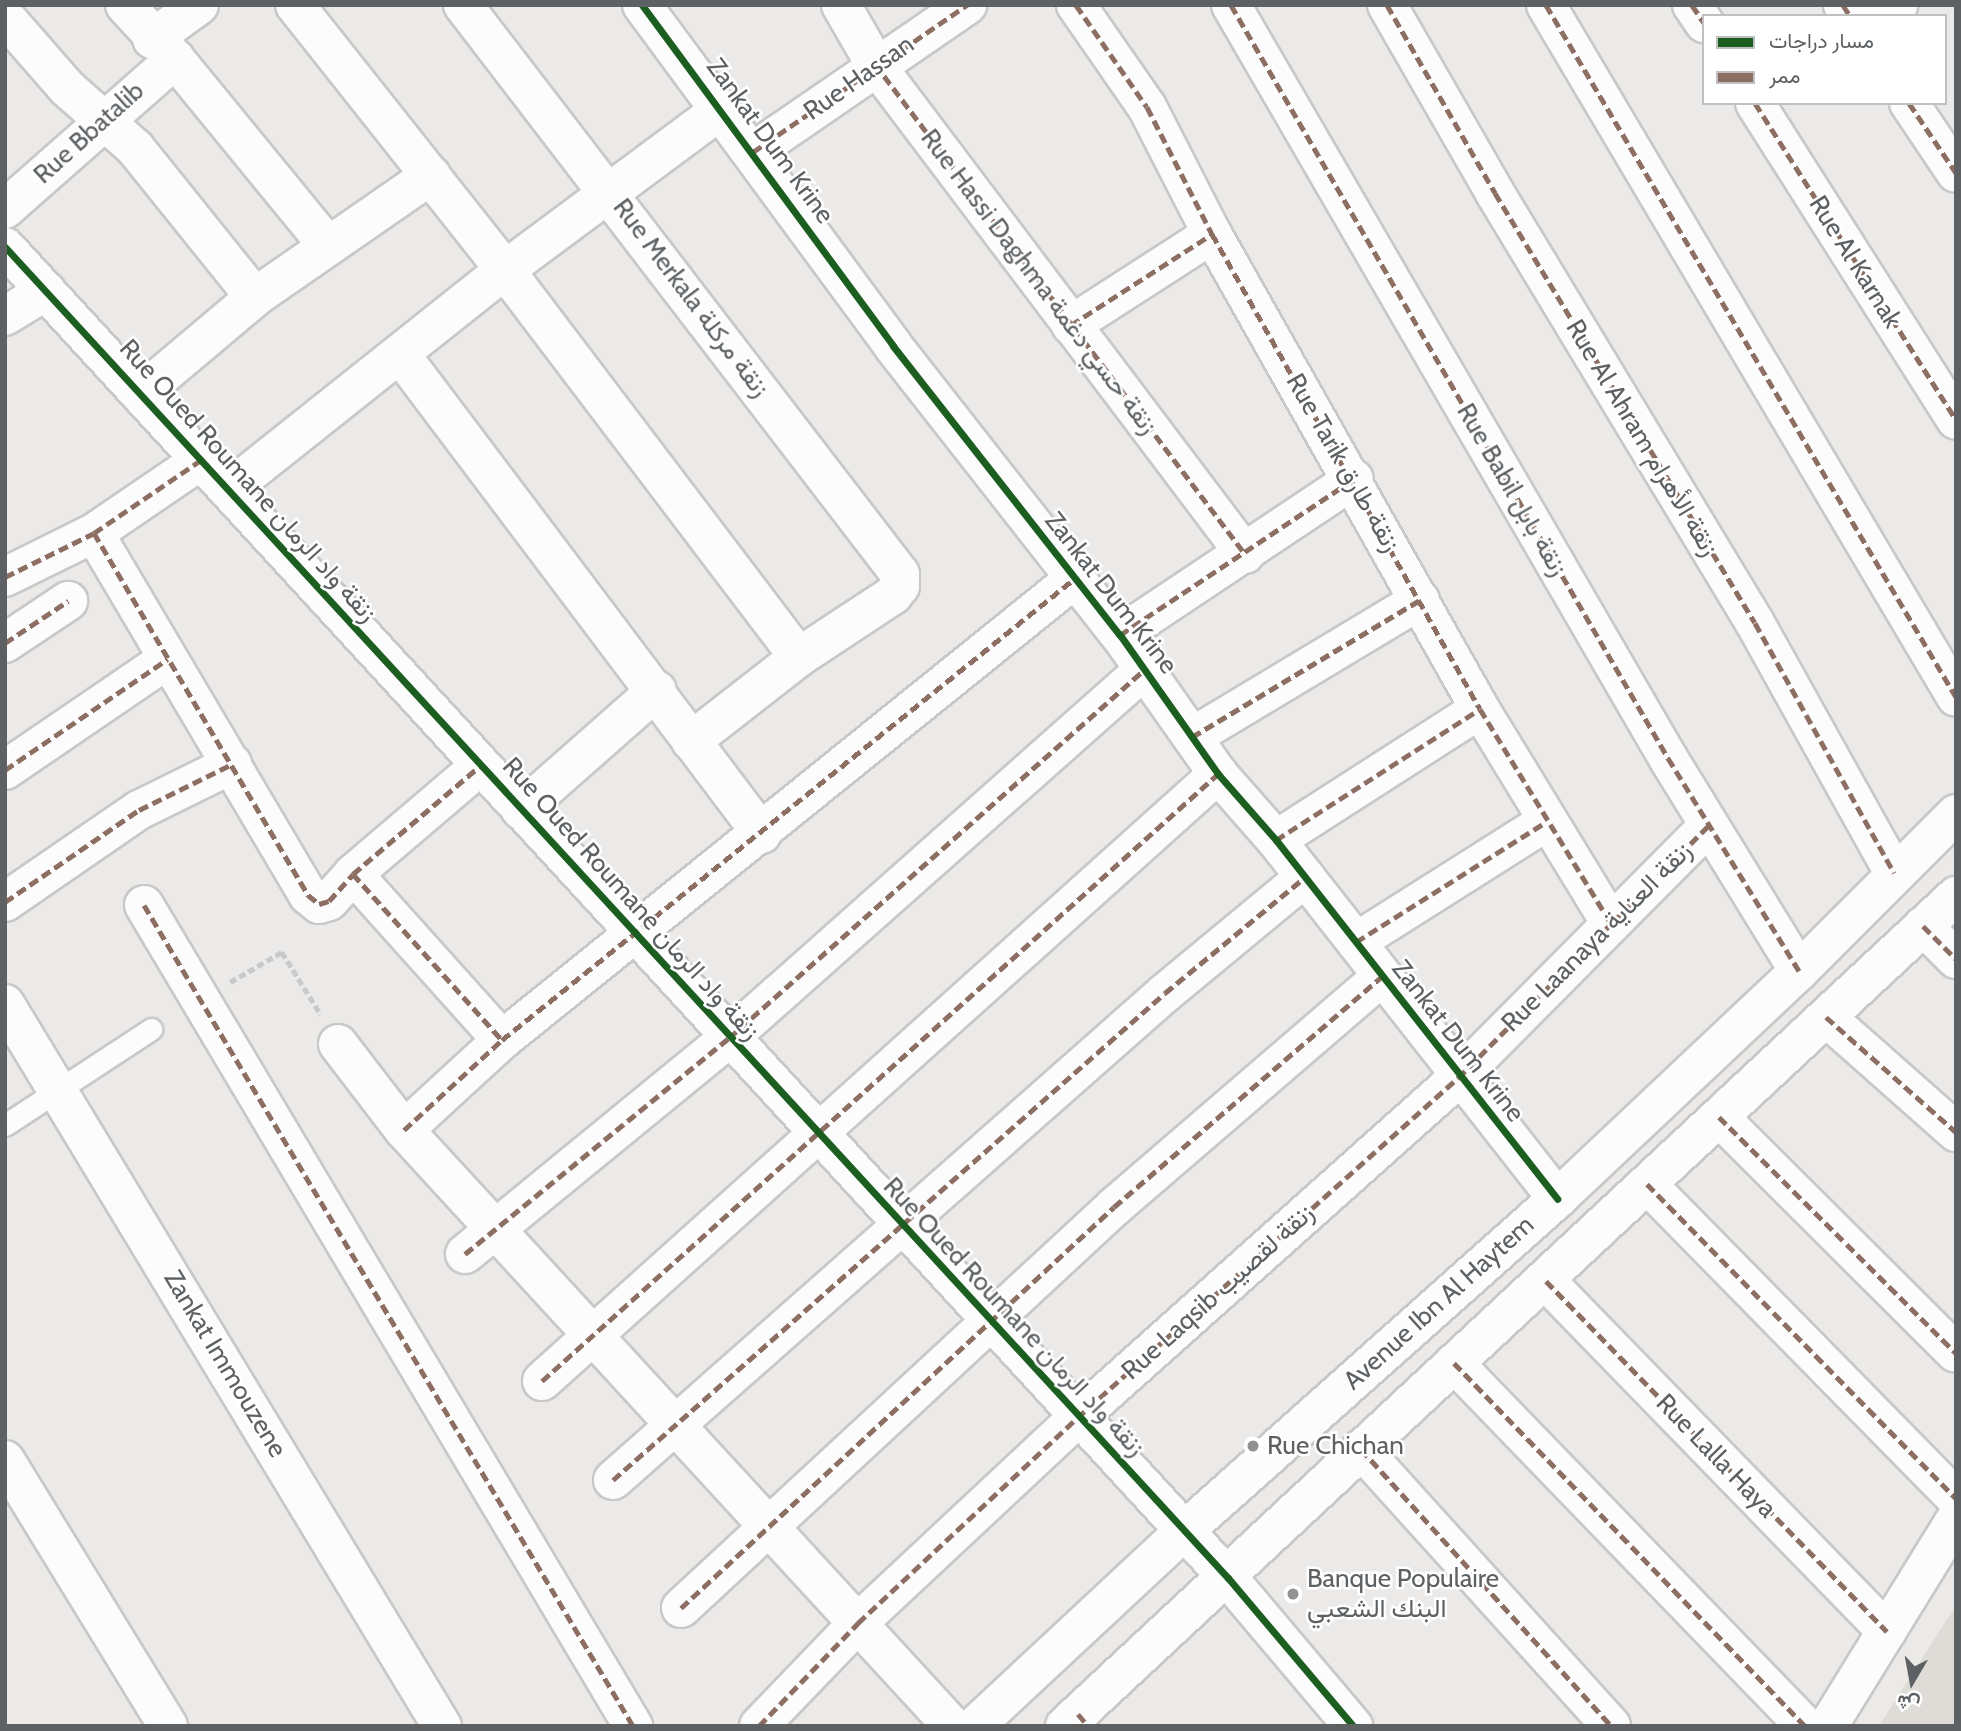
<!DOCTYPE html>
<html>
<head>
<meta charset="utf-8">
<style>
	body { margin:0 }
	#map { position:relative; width:1961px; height:1731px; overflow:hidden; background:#eceae8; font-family:Cabin,Vazirmatn,sans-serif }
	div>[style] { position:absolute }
	.education>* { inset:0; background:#dfdcd8 }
	.path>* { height:4.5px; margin-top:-2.25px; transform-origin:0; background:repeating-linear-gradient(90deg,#c7cac9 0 7px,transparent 0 10.5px) }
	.roads { filter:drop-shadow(2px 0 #c9c8c7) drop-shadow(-2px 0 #c9c8c7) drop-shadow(0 2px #c9c8c7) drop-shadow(0 -2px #c9c8c7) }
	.lane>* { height:21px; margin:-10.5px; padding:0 10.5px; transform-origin:10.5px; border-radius:10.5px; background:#fcfcfc }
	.street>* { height:38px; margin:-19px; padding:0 19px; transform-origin:19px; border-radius:19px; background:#fcfcfc }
	.secondary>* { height:38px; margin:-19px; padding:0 19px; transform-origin:19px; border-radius:19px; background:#fcfcfc }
	.quiet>* { height:5px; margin-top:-2.5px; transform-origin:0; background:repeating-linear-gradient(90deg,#8d6e63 0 10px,transparent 0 15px) }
	.cycleway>* { height:7px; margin:-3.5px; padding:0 3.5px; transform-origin:3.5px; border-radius:3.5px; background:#1b5e20 }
	.dots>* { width:19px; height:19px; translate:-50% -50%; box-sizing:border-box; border:4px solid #fff; border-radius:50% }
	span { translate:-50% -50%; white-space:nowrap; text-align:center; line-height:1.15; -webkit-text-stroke:5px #fff; paint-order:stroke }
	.street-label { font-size:26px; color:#5d6164 }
	.poi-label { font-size:26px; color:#5d6164 }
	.left { translate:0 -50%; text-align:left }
	.frame { position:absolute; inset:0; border:7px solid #5d6164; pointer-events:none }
	.legend { position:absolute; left:1702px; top:14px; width:245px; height:91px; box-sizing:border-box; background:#fff; border:2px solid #bec0c1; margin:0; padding:9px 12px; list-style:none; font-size:21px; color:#5d6164 }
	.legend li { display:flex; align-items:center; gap:14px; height:35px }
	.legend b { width:35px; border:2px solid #bec0c1 }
	.north { position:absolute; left:1877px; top:1647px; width:70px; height:70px; -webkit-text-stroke:5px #fff; paint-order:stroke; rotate:190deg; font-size:19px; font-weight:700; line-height:28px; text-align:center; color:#5d6164 }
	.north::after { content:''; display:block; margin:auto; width:24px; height:32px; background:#5d6164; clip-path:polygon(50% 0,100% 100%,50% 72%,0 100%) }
</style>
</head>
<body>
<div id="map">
	<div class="education">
		<i style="clip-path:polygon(1956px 1605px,1956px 1726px,1879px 1726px)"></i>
	</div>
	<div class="path">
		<i style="left:230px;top:982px;width:60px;rotate:-30deg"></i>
		<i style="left:282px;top:952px;width:74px;rotate:58.2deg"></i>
	</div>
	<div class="roads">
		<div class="lane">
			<i style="left:5px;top:1125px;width:175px;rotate:-33.3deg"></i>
		</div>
		<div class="street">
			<i style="left:125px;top:5px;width:74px;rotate:47.2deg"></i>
			<i style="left:175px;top:59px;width:242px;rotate:50.7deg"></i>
			<i style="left:295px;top:5px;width:338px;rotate:51.6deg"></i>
			<i style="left:505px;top:270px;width:486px;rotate:52.8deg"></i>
			<i style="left:463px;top:5px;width:717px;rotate:52.48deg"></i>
			<i style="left:900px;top:574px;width:12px;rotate:90deg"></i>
			<i style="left:900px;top:586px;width:11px;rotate:128deg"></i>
			<i style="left:893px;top:595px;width:113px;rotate:146.6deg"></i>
			<i style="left:799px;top:657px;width:137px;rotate:142.1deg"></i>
			<i style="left:642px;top:5px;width:423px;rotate:53.6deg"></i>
			<i style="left:893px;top:346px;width:367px;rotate:51.9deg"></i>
			<i style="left:1120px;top:635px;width:170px;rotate:54.8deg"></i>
			<i style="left:1218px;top:774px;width:88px;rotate:48.7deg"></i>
			<i style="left:1276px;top:840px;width:456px;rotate:51.9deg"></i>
			<i style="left:841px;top:5px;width:68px;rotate:60deg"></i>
			<i style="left:875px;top:64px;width:614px;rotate:52.94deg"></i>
			<i style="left:1076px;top:5px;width:124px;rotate:55.2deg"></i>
			<i style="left:1147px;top:107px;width:143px;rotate:62.9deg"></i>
			<i style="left:1212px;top:234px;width:545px;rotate:60.57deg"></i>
			<i style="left:1480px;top:709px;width:250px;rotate:58.6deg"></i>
			<i style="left:1231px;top:5px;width:871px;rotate:59.87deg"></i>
			<i style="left:1668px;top:758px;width:250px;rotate:58.4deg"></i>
			<i style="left:1387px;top:5px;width:217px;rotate:60.1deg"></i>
			<i style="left:1495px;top:193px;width:502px;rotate:58.84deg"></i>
			<i style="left:1755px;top:623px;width:286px;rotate:60.9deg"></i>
			<i style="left:1546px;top:5px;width:804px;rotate:59.35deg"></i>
			<i style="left:1692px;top:5px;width:22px;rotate:56deg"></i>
			<i style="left:1843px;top:5px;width:13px;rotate:58deg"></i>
			<i style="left:1883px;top:16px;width:19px;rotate:-36deg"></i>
			<i style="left:5px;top:17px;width:94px;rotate:48.9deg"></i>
			<i style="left:67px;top:88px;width:91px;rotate:41.4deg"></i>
			<i style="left:135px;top:148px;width:191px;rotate:51.2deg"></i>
			<i style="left:152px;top:39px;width:58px;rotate:-35.9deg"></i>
			<i style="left:1755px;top:103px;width:375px;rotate:57.6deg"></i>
			<i style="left:1909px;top:103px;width:84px;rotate:56.1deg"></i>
			<i style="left:753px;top:152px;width:260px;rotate:-34.5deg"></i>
			<i style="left:5px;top:209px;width:227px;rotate:-41.4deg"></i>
			<i style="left:5px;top:316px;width:48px;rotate:-31.4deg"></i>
			<i style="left:1071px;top:325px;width:168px;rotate:-32.8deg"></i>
			<i style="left:400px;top:354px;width:601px;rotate:52.98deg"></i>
			<i style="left:140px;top:394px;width:150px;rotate:-40.1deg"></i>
			<i style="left:255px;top:297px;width:214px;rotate:-34.7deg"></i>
			<i style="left:228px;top:490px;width:354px;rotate:-38.5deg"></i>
			<i style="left:505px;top:270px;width:270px;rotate:-36.6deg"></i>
			<i style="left:94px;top:533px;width:421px;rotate:59.4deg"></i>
			<i style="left:308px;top:895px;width:14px;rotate:39deg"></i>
			<i style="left:319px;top:904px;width:10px;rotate:-17deg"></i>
			<i style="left:329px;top:901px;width:36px;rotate:-48deg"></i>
			<i style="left:353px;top:874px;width:167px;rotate:-40.4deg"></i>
			<i style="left:5px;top:577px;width:99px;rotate:-26.3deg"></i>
			<i style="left:94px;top:533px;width:130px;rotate:-34.3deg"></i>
			<i style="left:1120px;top:635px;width:281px;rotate:-33.7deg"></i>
			<i style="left:5px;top:643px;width:76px;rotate:-33.7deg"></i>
			<i style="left:1192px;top:737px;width:266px;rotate:-31deg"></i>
			<i style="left:5px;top:770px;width:197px;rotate:-34.3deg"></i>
			<i style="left:521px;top:810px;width:181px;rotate:-41.4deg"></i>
			<i style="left:1276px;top:840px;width:242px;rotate:-32.7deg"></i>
			<i style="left:353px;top:874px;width:223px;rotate:48.1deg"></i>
			<i style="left:5px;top:902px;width:163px;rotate:-34.5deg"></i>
			<i style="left:139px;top:810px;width:104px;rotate:-26.3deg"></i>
			<i style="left:144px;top:905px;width:956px;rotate:59.22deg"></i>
			<i style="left:1923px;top:926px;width:47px;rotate:45deg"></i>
			<i style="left:1356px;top:942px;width:225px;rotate:-32.3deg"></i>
			<i style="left:5px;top:1004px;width:844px;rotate:58.82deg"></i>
			<i style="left:1826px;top:1017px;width:174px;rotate:41.5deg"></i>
			<i style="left:338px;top:1044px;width:108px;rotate:52.5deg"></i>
			<i style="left:404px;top:1130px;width:810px;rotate:47.4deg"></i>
			<i style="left:1719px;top:1117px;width:334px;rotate:44.9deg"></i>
			<i style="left:404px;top:1130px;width:133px;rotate:-42.6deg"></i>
			<i style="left:502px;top:1040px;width:733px;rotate:-38.86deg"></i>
			<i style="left:1647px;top:1184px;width:441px;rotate:45.5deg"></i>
			<i style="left:465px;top:1254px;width:341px;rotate:-39.3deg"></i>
			<i style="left:729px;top:1038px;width:556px;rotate:-41.57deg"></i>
			<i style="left:1546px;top:1281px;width:489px;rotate:45.8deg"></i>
			<i style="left:1454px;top:1363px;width:505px;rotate:45.96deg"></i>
			<i style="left:542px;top:1381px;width:909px;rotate:-41.92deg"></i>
			<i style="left:1361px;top:1449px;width:373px;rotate:47.9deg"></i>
			<i style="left:5px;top:1460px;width:312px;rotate:58.5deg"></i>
			<i style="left:613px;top:1480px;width:736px;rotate:-41.42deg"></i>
			<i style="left:1165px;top:993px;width:182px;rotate:-39.6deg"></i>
			<i style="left:1228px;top:1578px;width:194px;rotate:49.8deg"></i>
			<i style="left:681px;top:1608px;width:590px;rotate:-42.8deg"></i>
			<i style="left:1114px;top:1207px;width:352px;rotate:-40.7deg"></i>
			<i style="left:759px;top:1726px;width:143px;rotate:-46.1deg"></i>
			<i style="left:858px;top:1623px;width:300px;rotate:-43.1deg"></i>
			<i style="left:1077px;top:1418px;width:511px;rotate:-41.75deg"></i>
			<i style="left:1458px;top:1078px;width:355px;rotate:-45.2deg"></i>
			<i style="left:1828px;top:1726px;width:243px;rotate:-58.3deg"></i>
		</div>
		<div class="secondary">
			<i style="left:5px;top:247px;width:1808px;rotate:47.42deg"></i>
			<i style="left:975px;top:1726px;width:284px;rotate:-43deg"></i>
			<i style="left:1183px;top:1532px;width:501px;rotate:-41.68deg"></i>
			<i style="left:1557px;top:1199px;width:332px;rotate:-43.3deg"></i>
			<i style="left:1799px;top:971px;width:222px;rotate:-45deg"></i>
			<i style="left:1065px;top:1726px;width:1218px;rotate:-42.97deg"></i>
		</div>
	</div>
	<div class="quiet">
		<i style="left:1076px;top:5px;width:124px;rotate:55.2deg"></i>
		<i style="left:1147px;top:107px;width:143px;rotate:62.9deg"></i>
		<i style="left:1212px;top:234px;width:545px;rotate:60.57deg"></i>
		<i style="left:1480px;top:709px;width:250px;rotate:58.6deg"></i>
		<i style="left:1231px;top:5px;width:871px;rotate:59.87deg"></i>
		<i style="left:1668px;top:758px;width:250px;rotate:58.4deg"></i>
		<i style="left:1387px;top:5px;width:217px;rotate:60.1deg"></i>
		<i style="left:1495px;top:193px;width:502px;rotate:58.84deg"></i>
		<i style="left:1755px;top:623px;width:286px;rotate:60.9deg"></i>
		<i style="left:1546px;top:5px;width:804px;rotate:59.35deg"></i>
		<i style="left:1692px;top:5px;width:22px;rotate:56deg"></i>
		<i style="left:1843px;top:5px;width:13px;rotate:58deg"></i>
		<i style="left:875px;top:64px;width:614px;rotate:52.94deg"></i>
		<i style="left:1755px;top:103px;width:375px;rotate:57.6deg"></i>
		<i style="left:1909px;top:103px;width:84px;rotate:56.1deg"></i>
		<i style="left:753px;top:152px;width:260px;rotate:-34.5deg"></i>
		<i style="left:1071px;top:325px;width:168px;rotate:-32.8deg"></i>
		<i style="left:94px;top:533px;width:421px;rotate:59.4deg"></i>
		<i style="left:308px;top:895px;width:14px;rotate:39deg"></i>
		<i style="left:319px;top:904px;width:10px;rotate:-17deg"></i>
		<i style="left:329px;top:901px;width:36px;rotate:-48deg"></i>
		<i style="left:353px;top:874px;width:167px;rotate:-40.4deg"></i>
		<i style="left:5px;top:577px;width:99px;rotate:-26.3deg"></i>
		<i style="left:94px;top:533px;width:130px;rotate:-34.3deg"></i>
		<i style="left:1120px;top:635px;width:281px;rotate:-33.7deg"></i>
		<i style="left:5px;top:643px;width:76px;rotate:-33.7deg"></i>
		<i style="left:1192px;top:737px;width:266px;rotate:-31deg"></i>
		<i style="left:5px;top:770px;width:197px;rotate:-34.3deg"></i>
		<i style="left:1276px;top:840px;width:242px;rotate:-32.7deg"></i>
		<i style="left:353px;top:874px;width:223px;rotate:48.1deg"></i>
		<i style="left:5px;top:902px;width:163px;rotate:-34.5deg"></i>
		<i style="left:139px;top:810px;width:104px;rotate:-26.3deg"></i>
		<i style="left:144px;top:905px;width:956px;rotate:59.22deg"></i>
		<i style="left:1923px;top:926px;width:47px;rotate:45deg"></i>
		<i style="left:1356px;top:942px;width:225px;rotate:-32.3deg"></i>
		<i style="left:1826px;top:1017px;width:174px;rotate:41.5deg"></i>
		<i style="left:1719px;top:1117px;width:334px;rotate:44.9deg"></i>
		<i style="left:404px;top:1130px;width:133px;rotate:-42.6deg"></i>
		<i style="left:502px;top:1040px;width:733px;rotate:-38.86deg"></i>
		<i style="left:1647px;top:1184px;width:441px;rotate:45.5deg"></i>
		<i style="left:465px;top:1254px;width:341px;rotate:-39.3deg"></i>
		<i style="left:729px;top:1038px;width:556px;rotate:-41.57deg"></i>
		<i style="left:1546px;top:1281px;width:489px;rotate:45.8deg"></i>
		<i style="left:1454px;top:1363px;width:505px;rotate:45.96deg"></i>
		<i style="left:542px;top:1381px;width:909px;rotate:-41.92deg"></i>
		<i style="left:1361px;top:1449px;width:373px;rotate:47.9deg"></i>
		<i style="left:613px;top:1480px;width:736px;rotate:-41.42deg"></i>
		<i style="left:1165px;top:993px;width:182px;rotate:-39.6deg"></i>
		<i style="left:681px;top:1608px;width:590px;rotate:-42.8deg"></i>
		<i style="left:1114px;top:1207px;width:352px;rotate:-40.7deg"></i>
		<i style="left:1078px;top:1714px;width:16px;rotate:50deg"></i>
		<i style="left:759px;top:1726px;width:143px;rotate:-46.1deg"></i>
		<i style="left:858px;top:1623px;width:300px;rotate:-43.1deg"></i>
		<i style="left:1077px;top:1418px;width:511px;rotate:-41.75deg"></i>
		<i style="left:1458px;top:1078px;width:355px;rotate:-45.2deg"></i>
	</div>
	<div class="cycleway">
		<i style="left:642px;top:5px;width:423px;rotate:53.6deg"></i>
		<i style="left:893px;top:346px;width:367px;rotate:51.9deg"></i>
		<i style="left:1120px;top:635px;width:170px;rotate:54.8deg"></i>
		<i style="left:1218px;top:774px;width:88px;rotate:48.7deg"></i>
		<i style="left:1276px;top:840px;width:456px;rotate:51.9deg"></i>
		<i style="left:5px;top:247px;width:1808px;rotate:47.42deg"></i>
		<i style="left:1228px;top:1578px;width:194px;rotate:49.8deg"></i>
	</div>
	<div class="dots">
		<i style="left:1253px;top:1446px;background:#8f9192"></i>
		<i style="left:1293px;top:1594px;background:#8f9192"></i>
	</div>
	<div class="street-label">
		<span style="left:859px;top:78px;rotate:-35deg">Rue Hassan</span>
		<span style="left:89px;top:133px;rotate:-42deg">Rue Bbatalib</span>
		<span style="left:770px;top:141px;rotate:54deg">Zankat Dum Krine</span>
		<span style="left:1855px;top:262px;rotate:58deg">Rue Al Karnak</span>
		<span style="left:1039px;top:282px;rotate:53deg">Rue Hassi Daghma زنقة حسي دغمة</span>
		<span style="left:691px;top:298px;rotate:53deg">Rue Merkala زنقة مركلة</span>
		<span style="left:1642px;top:438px;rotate:59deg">Rue Al Ahram زنقة الأهرام</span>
		<span style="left:1343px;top:463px;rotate:60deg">Rue Tarik زنقة طارق</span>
		<span style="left:248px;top:481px;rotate:48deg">Rue Oued Roumane زنقة واد الرمان</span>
		<span style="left:1512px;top:490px;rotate:60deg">Rue Babil زنقة بابل</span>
		<span style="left:1111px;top:593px;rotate:52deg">Zankat Dum Krine</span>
		<span style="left:631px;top:899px;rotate:48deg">Rue Oued Roumane زنقة واد الرمان</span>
		<span style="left:1597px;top:937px;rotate:-45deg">Rue Laanaya زنقة العناية</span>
		<span style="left:1458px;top:1041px;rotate:52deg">Zankat Dum Krine</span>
		<span style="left:1218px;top:1292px;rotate:-42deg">Rue Laqsib زنقة لقصيب</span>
		<span style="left:1439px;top:1303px;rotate:-42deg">Avenue Ibn Al Haytem</span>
		<span style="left:1014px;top:1317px;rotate:47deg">Rue Oued Roumane زنقة واد الرمان</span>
		<span style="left:225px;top:1364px;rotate:59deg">Zankat Immouzene</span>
		<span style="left:1716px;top:1456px;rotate:46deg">Rue Lalla Haya</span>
	</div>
	<div class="poi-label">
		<span class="left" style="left:1267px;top:1446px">Rue Chichan</span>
		<span class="left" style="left:1307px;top:1594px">Banque Populaire<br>البنك الشعبي</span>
	</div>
	<div class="frame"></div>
	<ul class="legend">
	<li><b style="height:9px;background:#1b5e20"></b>مسار دراجات</li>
	<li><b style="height:9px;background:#8d6e63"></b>ممر</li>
	</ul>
	<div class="north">ش</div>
</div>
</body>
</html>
